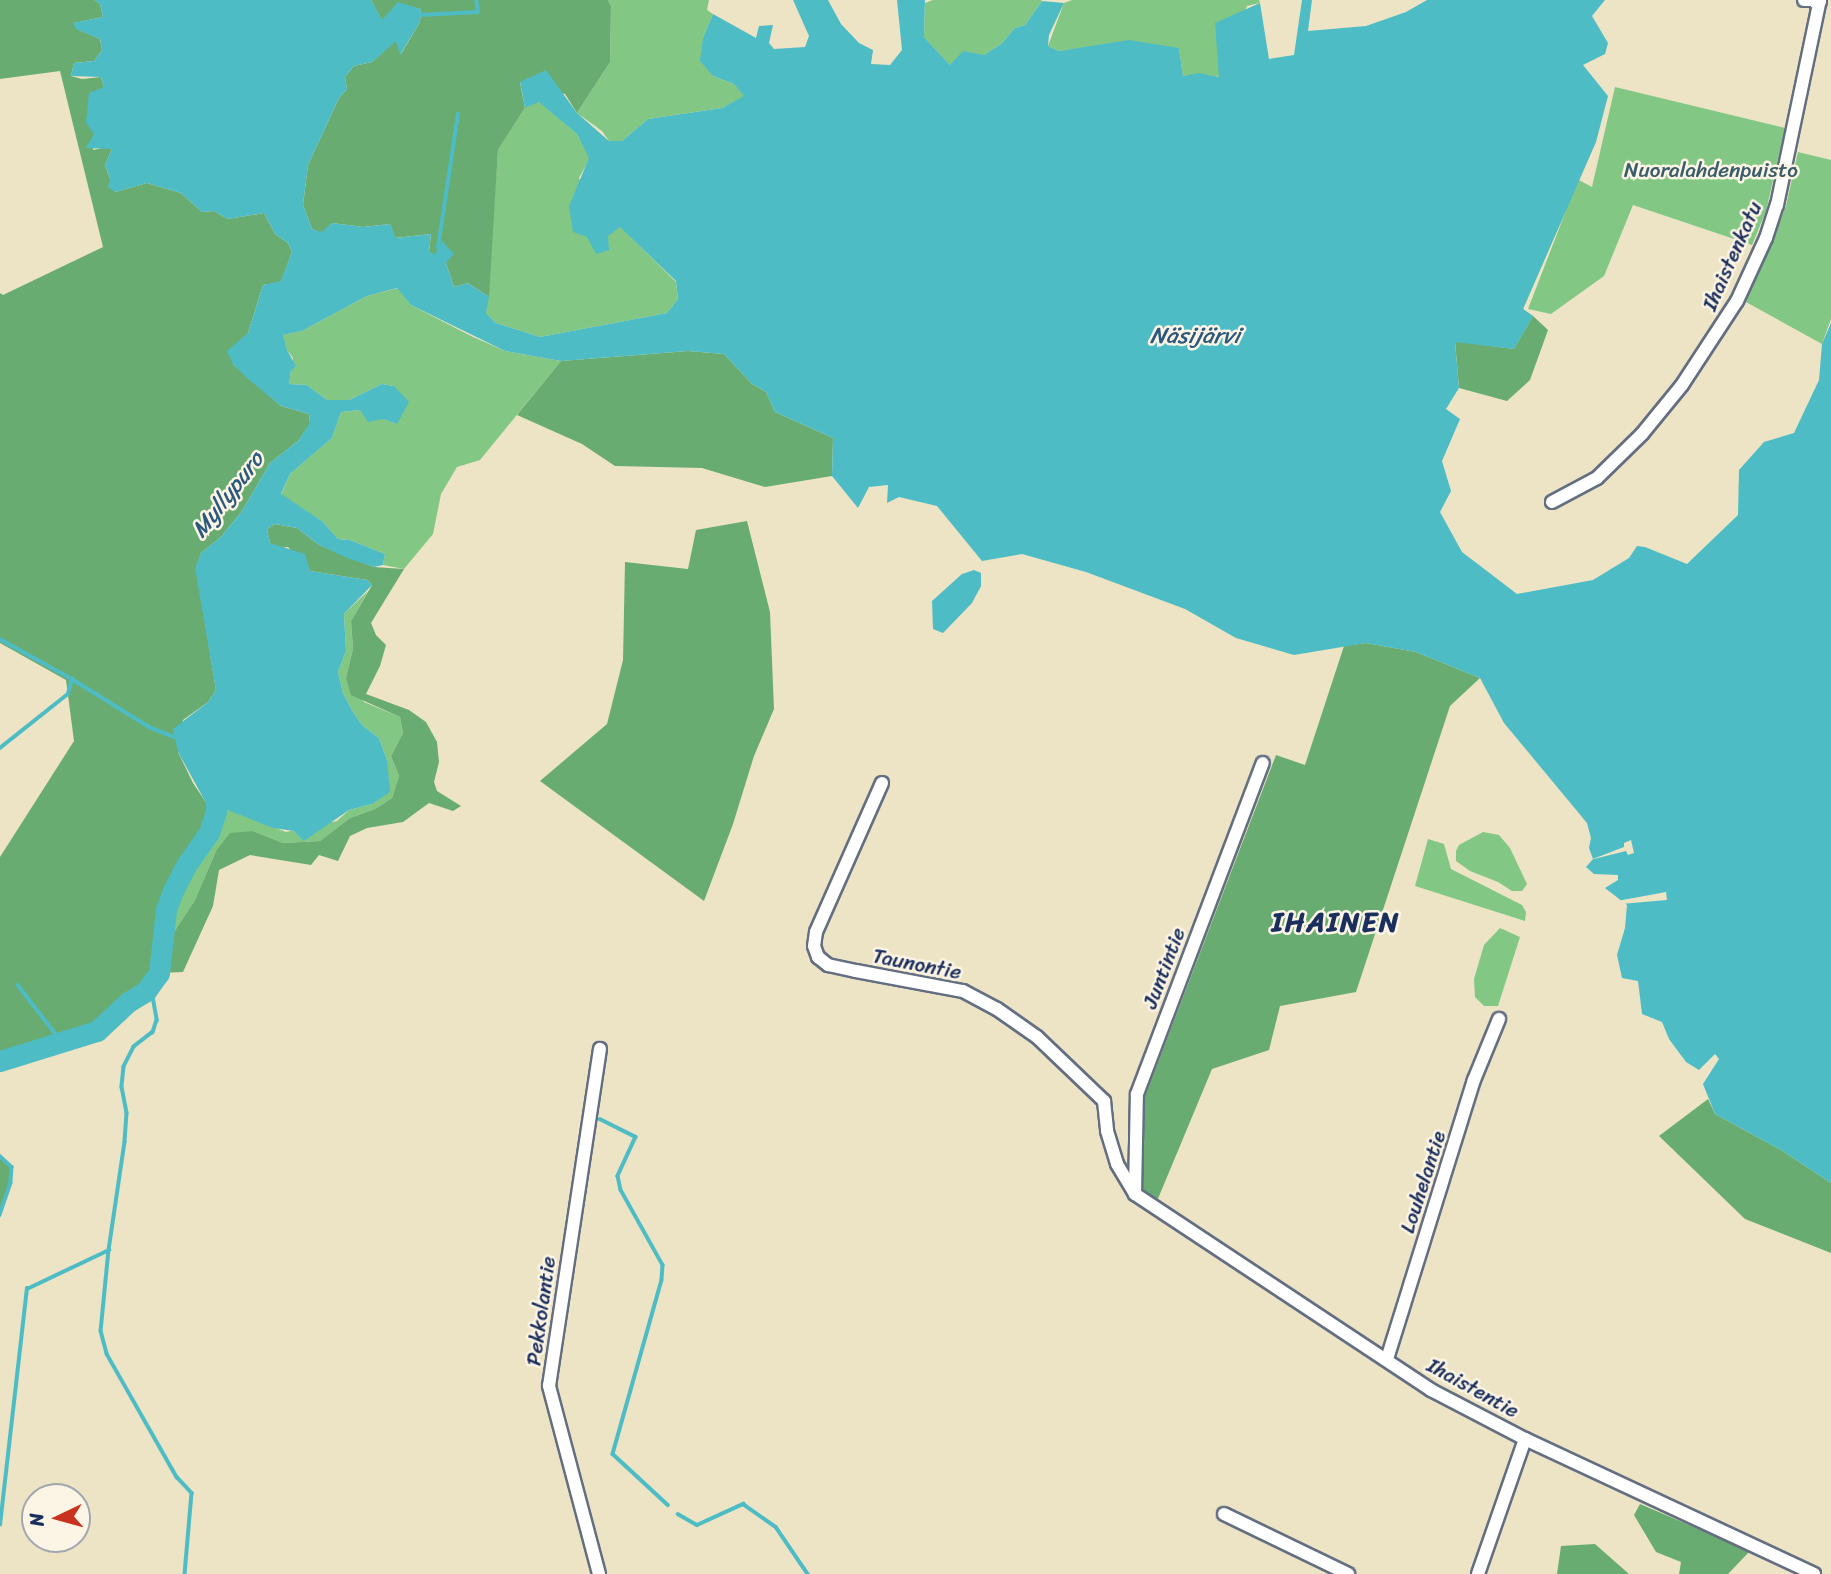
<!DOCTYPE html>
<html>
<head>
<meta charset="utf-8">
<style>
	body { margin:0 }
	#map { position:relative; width:1831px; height:1574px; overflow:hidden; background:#ece4c5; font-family:Sriracha,sans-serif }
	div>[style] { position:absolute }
	.green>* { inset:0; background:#82c884 }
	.forest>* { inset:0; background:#69ac72 }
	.water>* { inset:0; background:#4ebcc5 }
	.pier>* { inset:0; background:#ece4c5 }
	.stream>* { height:3.5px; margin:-1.75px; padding:0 1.75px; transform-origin:1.75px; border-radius:1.75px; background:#4ebcc5 }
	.river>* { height:21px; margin:-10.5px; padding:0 10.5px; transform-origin:10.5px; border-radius:10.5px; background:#4ebcc5 }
	.roads { filter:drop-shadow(2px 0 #646e82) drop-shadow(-2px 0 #646e82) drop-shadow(0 2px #646e82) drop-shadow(0 -2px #646e82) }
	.street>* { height:12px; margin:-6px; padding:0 6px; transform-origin:6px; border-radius:6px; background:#fff }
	span { translate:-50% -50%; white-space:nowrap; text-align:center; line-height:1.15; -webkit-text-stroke:5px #fcf5e5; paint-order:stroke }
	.park-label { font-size:21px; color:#3a5d69 }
	.street-label { font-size:21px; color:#1b2f5e }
	.water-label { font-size:23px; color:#2a597d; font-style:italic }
	.district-label { font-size:28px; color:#1b2f5e; font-weight:700; letter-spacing:2px }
	.north { position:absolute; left:21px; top:1483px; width:70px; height:70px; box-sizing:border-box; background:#fcf5e5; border:2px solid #a2a6af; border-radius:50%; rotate:265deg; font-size:19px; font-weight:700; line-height:28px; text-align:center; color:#1b2f5e }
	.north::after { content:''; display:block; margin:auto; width:24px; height:32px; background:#c8321e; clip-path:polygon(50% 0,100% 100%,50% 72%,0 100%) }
</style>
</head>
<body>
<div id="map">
	<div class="green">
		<i style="clip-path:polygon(608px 0,709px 0,707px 10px,713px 14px,703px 38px,713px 76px,734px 84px,745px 96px,722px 108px,648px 119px,622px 141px,609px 141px,602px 131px,577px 113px,610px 62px,611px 6px)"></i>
		<i style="clip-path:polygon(933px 0,1041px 0,1042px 1px,1025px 25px,1015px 28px,1001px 44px,984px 55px,950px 65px,924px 37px,925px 3px)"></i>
		<i style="clip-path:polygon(1072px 0,1259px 0,1260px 3px,1247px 6px,1220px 77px,1199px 74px,1183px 76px,1179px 48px,1088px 47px,1059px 51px,1048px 46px,1064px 3px)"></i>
		<i style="clip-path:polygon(1615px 87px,1785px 128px,1766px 211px,1752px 245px,1633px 205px,1604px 276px,1551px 314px,1528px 309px,1567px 208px,1523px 309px,1533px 316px,1514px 349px,1412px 197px,1579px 180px,1592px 187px)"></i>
		<i style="clip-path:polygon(539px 101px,577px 134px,590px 158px,579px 178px,607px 236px,620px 226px,676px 282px,678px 299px,667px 313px,540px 337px,496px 323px,486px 313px,498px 150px,525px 108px)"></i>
		<i style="clip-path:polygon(1798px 152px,1831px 160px,1831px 319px,1822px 344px,1746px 302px,1786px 206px)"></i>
		<i style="clip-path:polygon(398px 288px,411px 305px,471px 336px,505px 351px,561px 361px,480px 460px,457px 467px,441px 494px,433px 534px,404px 569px,383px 565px,385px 554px,350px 540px,338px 539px,322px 521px,281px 495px,290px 474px,332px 438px,341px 412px,360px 410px,397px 424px,394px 386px,382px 384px,349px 400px,327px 400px,307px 385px,289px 384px,293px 358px,287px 350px,282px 335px,302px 331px,367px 296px)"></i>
		<i style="clip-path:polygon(368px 591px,351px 621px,353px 649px,346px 678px,364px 702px,400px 717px,403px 733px,391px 756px,399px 776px,392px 798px,375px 809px,350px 818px,320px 841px,283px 843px,253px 831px,216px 851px,195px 900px,174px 932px,171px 957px,159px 973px,166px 910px,187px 864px,209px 833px,216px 805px,286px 832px,337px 821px,349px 810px,372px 804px,387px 760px,379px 738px,363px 726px,353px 712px,343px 693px,338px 672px,346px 651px,344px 614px)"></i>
		<i style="clip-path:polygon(1483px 832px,1499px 835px,1510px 848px,1527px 884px,1522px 891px,1512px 891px,1498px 882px,1470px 871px,1456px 861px,1456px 851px,1459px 845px)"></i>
		<i style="clip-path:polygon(1428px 839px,1444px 844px,1451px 869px,1522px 905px,1526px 912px,1525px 921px,1415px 886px)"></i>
		<i style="clip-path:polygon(1500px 928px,1520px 937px,1498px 1006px,1484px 1006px,1475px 997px,1474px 979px,1484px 945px)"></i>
	</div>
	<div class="forest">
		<i style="clip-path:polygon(0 0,95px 0,100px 4px,103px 17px,74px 23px,77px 29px,100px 39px,102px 50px,94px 61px,74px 63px,71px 76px,82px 79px,101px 77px,104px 87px,93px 150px,107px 147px,112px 149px,105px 165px,115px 192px,147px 183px,181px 193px,202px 212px,214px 211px,228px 219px,264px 213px,275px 234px,288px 243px,292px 252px,281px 282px,263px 285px,248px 333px,233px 364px,281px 406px,309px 414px,310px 424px,298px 441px,270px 463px,242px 511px,221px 537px,201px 553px,196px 567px,216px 690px,208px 702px,183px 720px,178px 752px,193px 783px,205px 801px,216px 805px,216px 811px,209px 833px,187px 864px,166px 910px,159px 971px,171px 957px,174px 932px,195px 900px,216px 851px,230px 833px,253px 831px,283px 843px,320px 841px,350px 818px,375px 809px,392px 798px,399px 776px,391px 756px,403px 733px,400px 717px,351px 695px,346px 678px,353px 649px,351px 621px,372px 585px,367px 580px,310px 571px,288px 547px,278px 548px,270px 543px,267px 529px,275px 524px,297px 528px,319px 545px,374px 567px,404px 569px,371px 623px,376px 635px,386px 645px,380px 666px,366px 694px,409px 710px,426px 722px,437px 742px,439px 762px,434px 782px,437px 791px,461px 806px,453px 811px,429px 803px,403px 822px,367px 828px,350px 836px,338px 861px,319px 855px,311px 865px,250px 855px,219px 870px,213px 906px,183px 972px,159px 973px,146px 991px,128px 1002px,97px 1031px,2px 1061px,0 1061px,0 857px,74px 741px,66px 680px,0 643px,0 293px,3px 295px,103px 247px,60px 71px,0 79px)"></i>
		<i style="clip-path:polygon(371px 0,608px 0,611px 6px,610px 62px,577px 113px,565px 94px,520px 83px,525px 108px,498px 150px,489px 297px,468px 283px,454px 287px,446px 263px,429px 252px,431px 234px,395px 238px,390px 224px,363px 227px,332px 223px,322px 233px,312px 229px,303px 205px,308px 165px,339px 98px,347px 89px,345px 77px,354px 66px,372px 62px,396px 40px,401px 54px,420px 22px,421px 9px,411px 7px,382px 21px)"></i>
		<i style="clip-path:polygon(1533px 316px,1548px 330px,1530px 380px,1507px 401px,1459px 388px,1455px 341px,1514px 349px)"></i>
		<i style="clip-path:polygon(688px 351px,724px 354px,752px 384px,766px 392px,775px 412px,833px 438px,832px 476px,765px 487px,702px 468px,615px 466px,582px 444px,517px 415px,561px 361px)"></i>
		<i style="clip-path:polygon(747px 521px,770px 612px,774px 709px,754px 756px,733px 824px,704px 901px,540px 781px,607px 724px,623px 660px,625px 562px,688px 569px,696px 530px)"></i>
		<i style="clip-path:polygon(1366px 643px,1416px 652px,1480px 678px,1450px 706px,1356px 992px,1280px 1006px,1269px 1050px,1212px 1069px,1157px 1201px,1141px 1188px,1144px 1099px,1276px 755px,1305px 765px,1344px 646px)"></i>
		<i style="clip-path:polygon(1708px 1099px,1715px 1114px,1781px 1150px,1831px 1183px,1831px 1253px,1745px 1219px,1659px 1136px)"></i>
		<i style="clip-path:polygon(0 1156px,12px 1167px,11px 1183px,0 1215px)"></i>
		<i style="clip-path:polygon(1640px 1504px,1750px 1551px,1728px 1574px,1679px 1574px,1681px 1562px,1656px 1552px,1634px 1515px)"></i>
		<i style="clip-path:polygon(1595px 1544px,1629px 1574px,1557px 1574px,1561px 1546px)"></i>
	</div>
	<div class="water">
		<i style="clip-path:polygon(95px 0,371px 0,382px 20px,398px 2px,421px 9px,420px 22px,400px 55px,396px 41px,372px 62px,354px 66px,345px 77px,347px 89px,339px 98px,308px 165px,303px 205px,312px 229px,322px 232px,332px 223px,363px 227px,390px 224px,396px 238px,431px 234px,429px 252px,435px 254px,442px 241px,454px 254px,446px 263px,454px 287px,468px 283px,489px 297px,486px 313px,496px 323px,540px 337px,667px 313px,678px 299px,676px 281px,620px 227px,608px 236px,609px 250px,596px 254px,587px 237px,573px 232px,569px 206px,589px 158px,577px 134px,539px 102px,525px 108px,520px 82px,546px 70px,577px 113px,609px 141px,622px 141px,648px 119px,722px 108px,744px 96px,734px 84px,713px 76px,700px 61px,703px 38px,713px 14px,756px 38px,759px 26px,773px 25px,769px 43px,774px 49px,805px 47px,809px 36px,793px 0,828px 0,841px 24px,859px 43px,873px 50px,871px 64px,890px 65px,902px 50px,897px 0,925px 0,924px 37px,950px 65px,963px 51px,984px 55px,1001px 44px,1015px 28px,1025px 25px,1042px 1px,1064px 3px,1049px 35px,1048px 46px,1059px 51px,1129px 40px,1179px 48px,1183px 76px,1199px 73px,1219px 77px,1215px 23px,1260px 3px,1269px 59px,1294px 55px,1302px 0,1312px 0,1308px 31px,1366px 26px,1406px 12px,1427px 0,1605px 0,1592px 16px,1608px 43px,1605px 54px,1583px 65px,1608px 96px,1596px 142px,1523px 309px,1533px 316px,1514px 349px,1455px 342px,1459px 388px,1446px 409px,1460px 419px,1442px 461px,1451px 491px,1440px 512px,1462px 552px,1517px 594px,1593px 580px,1629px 558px,1637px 546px,1645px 547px,1687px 564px,1738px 515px,1739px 470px,1764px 442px,1794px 433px,1819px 380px,1822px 344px,1831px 323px,1831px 1183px,1781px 1150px,1715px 1114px,1703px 1084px,1719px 1059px,1715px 1054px,1699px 1070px,1686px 1062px,1669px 1039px,1662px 1022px,1642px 1014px,1638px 981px,1622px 978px,1617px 955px,1625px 928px,1627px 905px,1605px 888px,1618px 880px,1618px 875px,1594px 874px,1586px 867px,1593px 859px,1589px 848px,1591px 838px,1587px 823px,1504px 723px,1480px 678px,1416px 652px,1366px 643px,1294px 655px,1236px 638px,1185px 609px,1086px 572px,1022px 554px,982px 561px,937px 506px,899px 497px,887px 503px,888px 485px,869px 487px,858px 508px,832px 476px,833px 438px,775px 412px,766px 392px,752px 384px,724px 354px,688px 351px,561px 361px,505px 351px,411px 305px,397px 288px,367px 296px,302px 331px,283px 335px,287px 350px,296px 366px,291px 371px,289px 384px,307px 385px,327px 400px,349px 400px,382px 384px,394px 386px,409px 402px,397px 424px,383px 419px,368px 422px,360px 410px,341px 412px,332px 438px,290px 474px,281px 494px,322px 521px,338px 539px,350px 540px,385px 554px,383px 565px,374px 567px,347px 558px,319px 545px,297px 528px,275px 524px,267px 529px,270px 543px,305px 554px,310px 571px,367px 580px,372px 585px,344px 614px,346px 651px,338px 672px,343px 693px,353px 712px,363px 726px,379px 738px,387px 760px,390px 792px,372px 804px,349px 810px,304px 841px,294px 831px,273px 828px,205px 801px,178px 752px,173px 729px,208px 702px,216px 690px,195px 568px,201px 553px,221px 537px,242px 511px,270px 463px,298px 441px,310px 423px,309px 414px,281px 406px,248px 379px,233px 364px,227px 351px,248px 333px,263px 285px,281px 281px,292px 252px,288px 243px,275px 234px,264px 213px,228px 219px,214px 211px,202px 212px,181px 193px,147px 183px,115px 192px,108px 187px,110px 178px,105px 165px,112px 149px,86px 148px,94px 134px,86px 123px,89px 93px,104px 87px,101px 77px,71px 76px,74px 63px,94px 61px,102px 50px,100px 39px,76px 29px,73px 23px,103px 17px,100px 4px)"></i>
		<i style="clip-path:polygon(974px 570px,981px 573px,981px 586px,972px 603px,943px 633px,933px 629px,932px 601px,962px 574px)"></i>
	</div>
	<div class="pier">
		<i style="clip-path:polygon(1631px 840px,1634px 853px,1628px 855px,1626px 851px,1590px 860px,1624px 847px,1624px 843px)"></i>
		<i style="clip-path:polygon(1666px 892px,1667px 900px,1621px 904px,1617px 901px)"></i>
	</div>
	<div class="stream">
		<i style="left:420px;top:15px;width:58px;rotate:-3deg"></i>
		<i style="left:478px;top:12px;width:12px;rotate:-99deg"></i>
		<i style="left:438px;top:248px;width:135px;rotate:-81.5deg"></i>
		<i style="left:0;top:639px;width:82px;rotate:29.1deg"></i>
		<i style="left:72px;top:679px;width:93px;rotate:31.8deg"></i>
		<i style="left:151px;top:728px;width:26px;rotate:21deg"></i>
		<i style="left:0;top:748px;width:87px;rotate:-38.5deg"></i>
		<i style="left:68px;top:694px;width:16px;rotate:-75deg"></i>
		<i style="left:18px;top:985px;width:72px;rotate:52.3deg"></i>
		<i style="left:151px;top:985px;width:36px;rotate:80deg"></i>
		<i style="left:157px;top:1020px;width:13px;rotate:108deg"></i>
		<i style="left:153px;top:1032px;width:24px;rotate:142deg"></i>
		<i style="left:134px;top:1047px;width:22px;rotate:117deg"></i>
		<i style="left:124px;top:1067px;width:20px;rotate:96deg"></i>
		<i style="left:122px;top:1087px;width:26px;rotate:79deg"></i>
		<i style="left:127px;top:1113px;width:29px;rotate:94deg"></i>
		<i style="left:125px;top:1142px;width:109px;rotate:98.4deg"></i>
		<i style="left:109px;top:1250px;width:81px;rotate:95.6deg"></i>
		<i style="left:101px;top:1331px;width:24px;rotate:75deg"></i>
		<i style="left:107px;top:1354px;width:142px;rotate:60.4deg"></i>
		<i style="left:177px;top:1477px;width:22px;rotate:47deg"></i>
		<i style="left:192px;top:1493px;width:81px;rotate:94.9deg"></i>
		<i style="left:600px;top:1119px;width:40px;rotate:26.6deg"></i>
		<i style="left:636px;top:1137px;width:43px;rotate:114.8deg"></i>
		<i style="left:618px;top:1176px;width:14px;rotate:78deg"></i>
		<i style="left:621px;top:1190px;width:86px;rotate:60.8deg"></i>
		<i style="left:663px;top:1265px;width:15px;rotate:94deg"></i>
		<i style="left:662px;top:1280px;width:181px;rotate:105.7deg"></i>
		<i style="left:613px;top:1454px;width:75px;rotate:42.8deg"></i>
		<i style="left:0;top:1156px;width:16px;rotate:43deg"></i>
		<i style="left:12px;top:1167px;width:16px;rotate:94deg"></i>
		<i style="left:11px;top:1183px;width:34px;rotate:109deg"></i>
		<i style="left:678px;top:1514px;width:22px;rotate:30deg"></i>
		<i style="left:697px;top:1525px;width:51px;rotate:-24.5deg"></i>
		<i style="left:743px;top:1504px;width:40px;rotate:34.9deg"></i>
		<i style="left:776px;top:1527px;width:57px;rotate:55.8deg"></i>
		<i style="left:0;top:1525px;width:238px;rotate:-83.5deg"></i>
		<i style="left:27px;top:1289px;width:91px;rotate:-25.4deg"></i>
	</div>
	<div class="river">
		<i style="left:0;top:1061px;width:102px;rotate:-17.2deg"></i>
		<i style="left:97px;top:1031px;width:42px;rotate:-43.1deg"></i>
		<i style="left:128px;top:1002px;width:21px;rotate:-31deg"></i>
		<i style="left:146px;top:991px;width:22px;rotate:-54deg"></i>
		<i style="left:159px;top:973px;width:63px;rotate:-83.7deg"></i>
		<i style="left:166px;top:910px;width:20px;rotate:-70deg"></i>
		<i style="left:173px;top:891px;width:30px;rotate:-63deg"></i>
		<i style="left:187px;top:864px;width:38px;rotate:-55deg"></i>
		<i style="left:209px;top:833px;width:23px;rotate:-72deg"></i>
		<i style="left:216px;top:811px;width:34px;rotate:-92deg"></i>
	</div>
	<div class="roads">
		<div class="street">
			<i style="left:1804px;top:0;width:16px;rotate:4deg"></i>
			<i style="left:1552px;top:502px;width:51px;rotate:-28.1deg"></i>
			<i style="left:1597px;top:478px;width:63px;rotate:-44.4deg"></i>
			<i style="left:1642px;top:434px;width:63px;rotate:-50.8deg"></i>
			<i style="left:1682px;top:385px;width:100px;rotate:-56.8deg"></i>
			<i style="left:1737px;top:301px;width:69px;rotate:-65.3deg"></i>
			<i style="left:1766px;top:238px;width:35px;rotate:-72deg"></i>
			<i style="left:1777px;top:205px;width:209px;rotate:-78.2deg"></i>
			<i style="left:882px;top:783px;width:163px;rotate:113.9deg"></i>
			<i style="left:816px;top:932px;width:14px;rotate:98deg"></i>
			<i style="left:814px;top:946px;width:12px;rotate:70deg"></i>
			<i style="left:818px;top:957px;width:13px;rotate:39deg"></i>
			<i style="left:828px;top:965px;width:29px;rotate:12deg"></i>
			<i style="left:856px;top:971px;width:109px;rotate:10.6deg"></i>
			<i style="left:963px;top:991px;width:38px;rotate:28deg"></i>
			<i style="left:997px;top:1009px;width:49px;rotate:35deg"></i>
			<i style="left:1037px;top:1037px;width:93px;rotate:43.7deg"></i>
			<i style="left:1104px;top:1101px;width:30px;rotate:84deg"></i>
			<i style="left:1107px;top:1131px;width:34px;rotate:73deg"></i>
			<i style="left:1117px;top:1164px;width:35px;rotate:59deg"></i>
			<i style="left:1135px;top:1194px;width:355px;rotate:33.5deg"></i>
			<i style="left:1431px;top:1390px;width:106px;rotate:27.5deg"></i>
			<i style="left:1525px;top:1439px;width:319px;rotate:25deg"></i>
			<i style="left:1135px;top:1194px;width:100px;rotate:-88.9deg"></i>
			<i style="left:1137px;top:1094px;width:354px;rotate:-69.2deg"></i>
			<i style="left:1387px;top:1359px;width:292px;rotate:-72.7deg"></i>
			<i style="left:1474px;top:1080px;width:66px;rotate:-67.7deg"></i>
			<i style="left:1224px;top:1514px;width:138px;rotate:25.8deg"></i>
			<i style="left:599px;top:1574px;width:195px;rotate:-104.9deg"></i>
			<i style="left:549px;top:1386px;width:341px;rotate:-81.4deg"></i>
			<i style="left:1478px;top:1574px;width:143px;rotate:-70.8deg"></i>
		</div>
	</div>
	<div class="park-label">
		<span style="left:1711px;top:170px">Nuoralahdenpuisto</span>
	</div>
	<div class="street-label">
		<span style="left:1732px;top:256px;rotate:-66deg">Ihaistenkatu</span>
		<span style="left:917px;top:964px;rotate:11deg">Taunontie</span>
		<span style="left:1164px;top:968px;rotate:-69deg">Juntintie</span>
		<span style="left:1423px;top:1182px;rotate:-72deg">Louhelantie</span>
		<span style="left:541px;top:1311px;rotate:-82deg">Pekkolantie</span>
		<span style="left:1473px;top:1388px;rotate:29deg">Ihaistentie</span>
	</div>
	<div class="water-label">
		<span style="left:1195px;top:336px">Näsijärvi</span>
		<span style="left:228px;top:495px;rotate:-52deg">Myllypuro</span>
	</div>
	<div class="district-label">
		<span style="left:1336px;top:922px">IHAINEN</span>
	</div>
	<div class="north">N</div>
</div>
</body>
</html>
